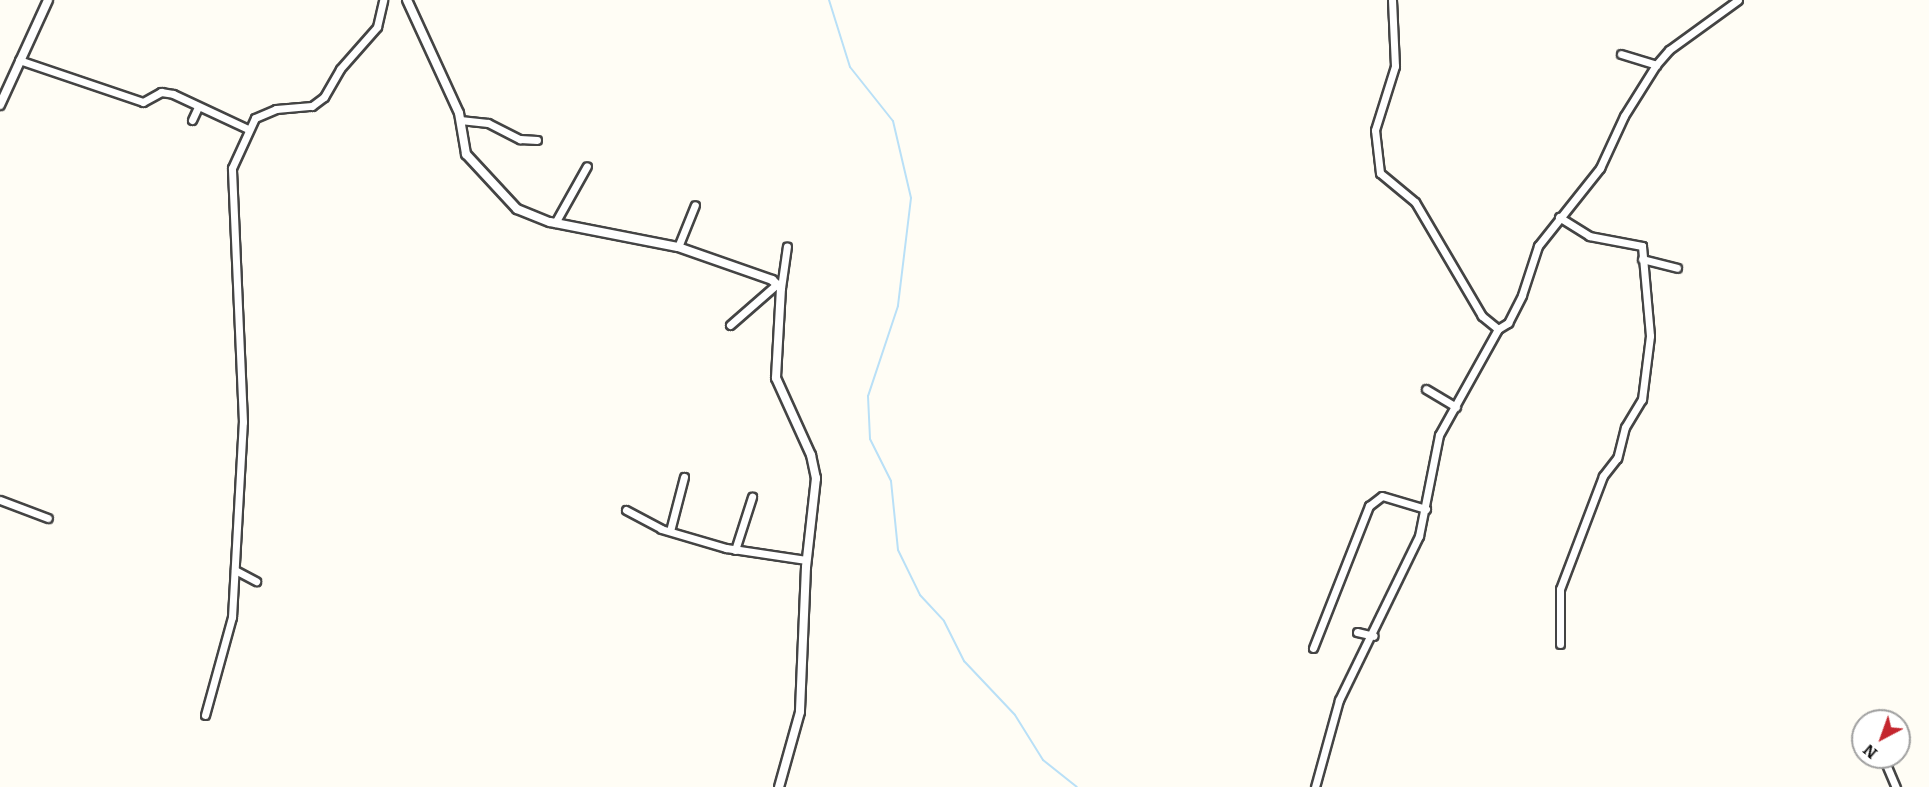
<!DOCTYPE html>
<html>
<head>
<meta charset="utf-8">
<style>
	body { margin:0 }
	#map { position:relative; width:1929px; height:787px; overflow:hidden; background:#fffdf5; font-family:Bitter,serif }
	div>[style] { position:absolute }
	.stream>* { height:2px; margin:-1px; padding:0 1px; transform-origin:1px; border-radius:1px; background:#b9e0f7 }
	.roads { filter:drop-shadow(2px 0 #444) drop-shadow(-2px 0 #444) drop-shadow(0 2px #444) drop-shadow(0 -2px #444) }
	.minor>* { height:7px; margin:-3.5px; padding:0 3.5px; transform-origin:3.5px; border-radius:3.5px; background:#fff }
	.tertiary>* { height:8px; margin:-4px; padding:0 4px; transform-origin:4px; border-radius:4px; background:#fff }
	span { translate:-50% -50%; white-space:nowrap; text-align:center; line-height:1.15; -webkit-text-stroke:6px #fff; paint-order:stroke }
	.north { position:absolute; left:1851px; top:709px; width:60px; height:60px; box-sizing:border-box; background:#fff; border:2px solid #a0a0a0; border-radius:50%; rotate:221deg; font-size:16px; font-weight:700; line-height:24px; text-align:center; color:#111 }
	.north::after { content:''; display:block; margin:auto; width:21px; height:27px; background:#c4262e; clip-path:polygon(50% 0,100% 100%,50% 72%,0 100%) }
</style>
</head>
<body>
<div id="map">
	<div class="stream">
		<i style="left:829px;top:0;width:70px;rotate:72.6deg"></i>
		<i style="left:850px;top:67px;width:69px;rotate:51.5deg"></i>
		<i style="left:893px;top:121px;width:79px;rotate:76.8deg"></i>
		<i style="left:911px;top:198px;width:109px;rotate:96.9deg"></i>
		<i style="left:898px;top:306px;width:95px;rotate:108.4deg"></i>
		<i style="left:868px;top:396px;width:43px;rotate:87.3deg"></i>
		<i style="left:870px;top:439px;width:47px;rotate:63.4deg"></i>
		<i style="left:891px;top:481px;width:69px;rotate:84.2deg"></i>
		<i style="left:898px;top:550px;width:50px;rotate:63.9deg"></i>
		<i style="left:920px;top:595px;width:35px;rotate:47deg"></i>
		<i style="left:944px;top:621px;width:45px;rotate:63.4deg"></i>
		<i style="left:964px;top:661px;width:74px;rotate:46.6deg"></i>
		<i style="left:1015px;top:715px;width:53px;rotate:58.1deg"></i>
		<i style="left:1043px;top:760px;width:43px;rotate:38.5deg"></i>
	</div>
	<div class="roads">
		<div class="minor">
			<i style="left:1621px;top:54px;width:37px;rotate:17deg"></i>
			<i style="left:19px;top:60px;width:131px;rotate:18.7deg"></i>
			<i style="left:143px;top:102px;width:21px;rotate:-29deg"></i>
			<i style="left:161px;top:92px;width:12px;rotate:9deg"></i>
			<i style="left:173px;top:94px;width:83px;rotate:25deg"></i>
			<i style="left:192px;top:120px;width:14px;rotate:-65deg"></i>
			<i style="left:460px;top:120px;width:28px;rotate:6deg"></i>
			<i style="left:488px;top:123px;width:36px;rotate:27deg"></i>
			<i style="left:520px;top:139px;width:17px;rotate:3deg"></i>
			<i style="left:1559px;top:217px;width:36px;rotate:32deg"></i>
			<i style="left:1589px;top:236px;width:54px;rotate:10.7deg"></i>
			<i style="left:1642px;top:246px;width:90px;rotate:84.9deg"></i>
			<i style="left:1650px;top:336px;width:64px;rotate:97.2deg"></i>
			<i style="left:1642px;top:399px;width:33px;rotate:121deg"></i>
			<i style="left:1625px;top:427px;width:32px;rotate:104deg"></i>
			<i style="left:1617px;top:458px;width:23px;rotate:128deg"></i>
			<i style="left:1603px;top:476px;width:121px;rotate:110.8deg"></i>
			<i style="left:1560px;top:589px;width:55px;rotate:90deg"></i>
			<i style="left:555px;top:223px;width:65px;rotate:-60.7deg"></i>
			<i style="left:678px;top:247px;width:45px;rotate:-68deg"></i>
			<i style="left:1642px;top:259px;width:36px;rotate:14deg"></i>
			<i style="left:781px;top:288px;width:42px;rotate:-81.9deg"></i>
			<i style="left:730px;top:325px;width:62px;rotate:-41.1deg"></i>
			<i style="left:1498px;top:329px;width:12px;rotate:-31deg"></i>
			<i style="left:1508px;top:323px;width:31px;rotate:-63deg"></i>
			<i style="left:1522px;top:295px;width:52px;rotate:-71.9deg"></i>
			<i style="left:1538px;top:246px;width:100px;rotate:-51.5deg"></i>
			<i style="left:1600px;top:168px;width:57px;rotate:-65.2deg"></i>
			<i style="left:1624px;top:116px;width:60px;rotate:-57.9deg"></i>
			<i style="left:1656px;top:65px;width:20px;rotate:-49deg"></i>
			<i style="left:1669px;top:50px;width:85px;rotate:-35.9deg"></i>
			<i style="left:1426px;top:389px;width:35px;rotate:31deg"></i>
			<i style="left:0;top:500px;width:51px;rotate:20.6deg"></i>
			<i style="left:626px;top:510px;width:40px;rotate:28deg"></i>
			<i style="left:661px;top:529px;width:68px;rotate:16.3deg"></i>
			<i style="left:726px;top:548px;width:81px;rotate:8.5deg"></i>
			<i style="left:670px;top:531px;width:56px;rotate:-75.5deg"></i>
			<i style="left:735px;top:550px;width:56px;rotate:-72.2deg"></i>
			<i style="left:235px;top:570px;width:24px;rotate:28deg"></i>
			<i style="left:1357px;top:632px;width:17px;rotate:13deg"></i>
			<i style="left:1313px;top:648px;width:153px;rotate:-68.5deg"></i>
			<i style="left:1369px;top:506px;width:16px;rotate:-38deg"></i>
			<i style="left:1382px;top:496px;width:46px;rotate:16.5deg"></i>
			<i style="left:205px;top:715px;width:102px;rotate:-74.6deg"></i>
			<i style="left:232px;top:617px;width:195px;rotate:-86.8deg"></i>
			<i style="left:243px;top:422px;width:254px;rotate:-92.5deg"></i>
			<i style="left:232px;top:168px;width:55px;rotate:-65.3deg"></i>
			<i style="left:255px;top:118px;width:23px;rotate:-23deg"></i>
			<i style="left:276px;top:109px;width:36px;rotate:-5deg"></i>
			<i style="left:312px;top:106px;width:15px;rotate:-37deg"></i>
			<i style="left:324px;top:97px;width:32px;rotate:-60deg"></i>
			<i style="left:340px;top:69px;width:56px;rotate:-48.6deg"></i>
			<i style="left:377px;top:27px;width:28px;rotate:-77deg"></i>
			<i style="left:1883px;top:757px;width:33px;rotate:67deg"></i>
			<i style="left:1315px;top:787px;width:90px;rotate:-74.6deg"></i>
			<i style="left:1339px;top:700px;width:182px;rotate:-64deg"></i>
			<i style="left:1419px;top:536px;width:103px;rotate:-78.8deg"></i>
			<i style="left:1439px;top:435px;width:121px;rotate:-60.9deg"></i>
			<i style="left:1498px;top:329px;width:21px;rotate:-141deg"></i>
			<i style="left:1482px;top:316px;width:132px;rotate:-120.4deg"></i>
			<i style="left:1415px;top:202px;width:45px;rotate:-140.4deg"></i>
			<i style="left:1380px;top:173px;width:43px;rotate:-96.6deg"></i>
			<i style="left:1375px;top:130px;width:67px;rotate:-72.6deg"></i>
			<i style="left:1395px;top:66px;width:66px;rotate:-92.6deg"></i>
		</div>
		<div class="tertiary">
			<i style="left:407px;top:0;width:124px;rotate:65.3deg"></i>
			<i style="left:459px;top:113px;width:42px;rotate:80.3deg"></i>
			<i style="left:466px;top:154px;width:75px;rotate:47.2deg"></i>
			<i style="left:517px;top:209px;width:35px;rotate:22deg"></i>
			<i style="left:550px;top:222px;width:130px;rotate:11.1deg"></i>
			<i style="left:678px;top:247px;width:100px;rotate:19.3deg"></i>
			<i style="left:772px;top:280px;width:12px;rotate:42deg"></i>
			<i style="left:781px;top:288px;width:90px;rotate:93.2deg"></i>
			<i style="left:776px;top:378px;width:85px;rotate:65.6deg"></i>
			<i style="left:811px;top:455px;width:24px;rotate:78deg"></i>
			<i style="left:816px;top:478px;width:90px;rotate:96.4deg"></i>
			<i style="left:806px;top:567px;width:145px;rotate:92.4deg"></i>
			<i style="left:800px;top:712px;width:78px;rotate:105.6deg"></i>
			<i style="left:0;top:105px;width:115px;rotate:-65.4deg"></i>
		</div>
	</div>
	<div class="north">N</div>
</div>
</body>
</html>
